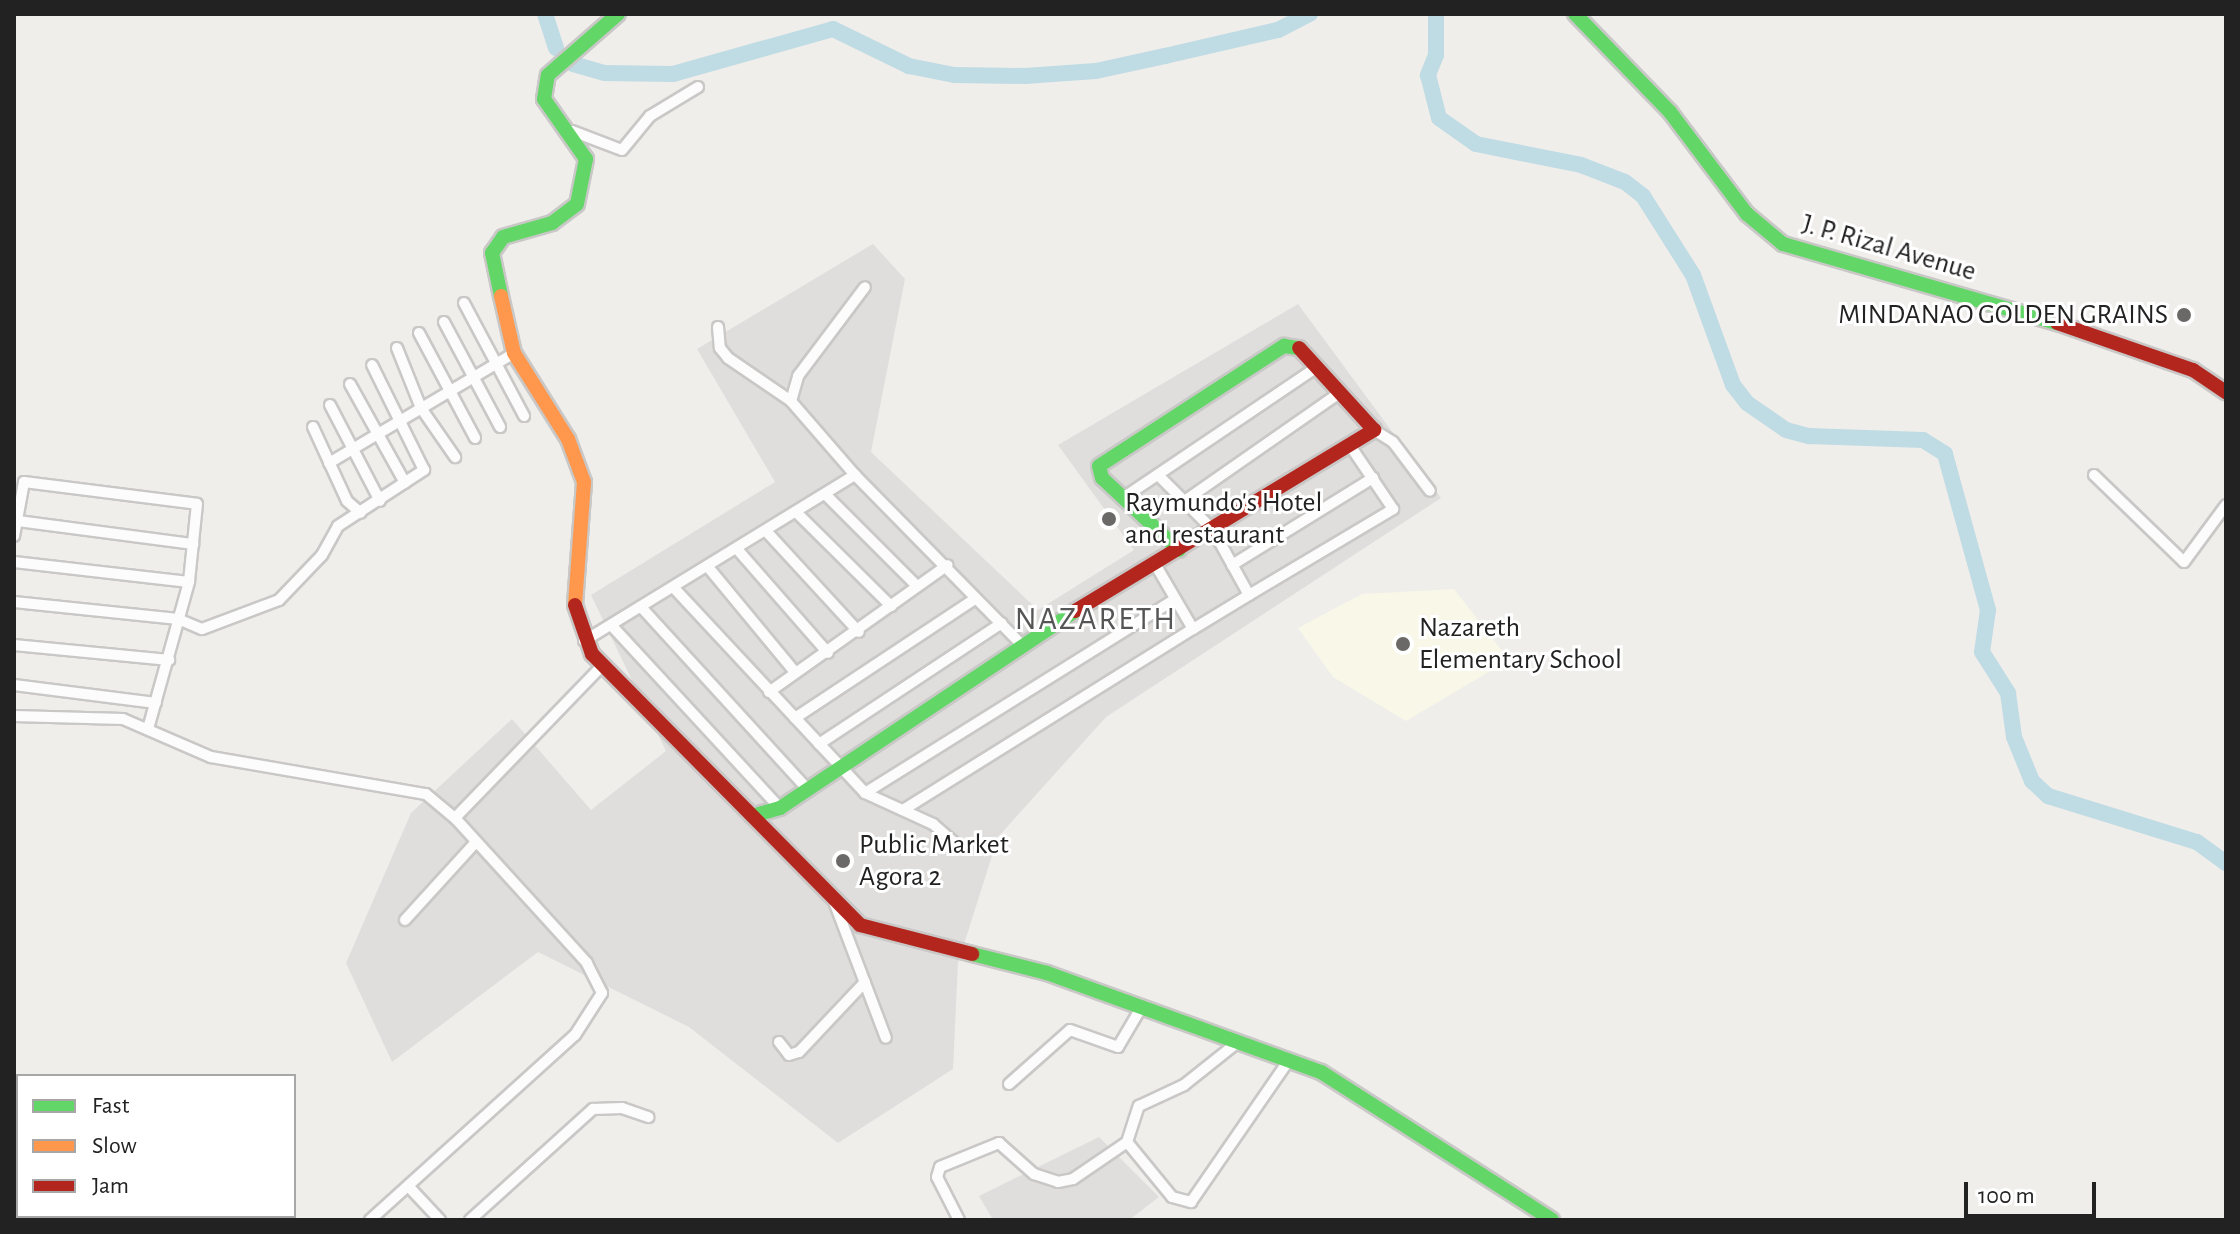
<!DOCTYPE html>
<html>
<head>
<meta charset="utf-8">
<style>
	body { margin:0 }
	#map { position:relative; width:2240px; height:1234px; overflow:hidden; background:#f0eeeb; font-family:"Alegreya Sans",sans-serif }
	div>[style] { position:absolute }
	.residential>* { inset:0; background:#dfdedc }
	.education>* { inset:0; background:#f8f7e8 }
	.river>* { height:16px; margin:-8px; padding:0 8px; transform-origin:8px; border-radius:8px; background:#bfdbe3 }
	.roads { filter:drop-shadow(2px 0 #c9c8c7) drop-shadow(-2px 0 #c9c8c7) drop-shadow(0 2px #c9c8c7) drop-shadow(0 -2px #c9c8c7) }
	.street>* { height:10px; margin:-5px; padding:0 5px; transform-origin:5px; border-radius:5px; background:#fdfcfc }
	.fast>* { height:14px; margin:-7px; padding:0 7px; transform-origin:7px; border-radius:7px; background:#63d668 }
	.slow>* { height:14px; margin:-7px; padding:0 7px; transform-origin:7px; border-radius:7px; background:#ff974d }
	.jam>* { height:14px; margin:-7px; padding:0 7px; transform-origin:7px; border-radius:7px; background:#b3261e }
	.dots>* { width:22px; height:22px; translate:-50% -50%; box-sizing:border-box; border:4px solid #fff; border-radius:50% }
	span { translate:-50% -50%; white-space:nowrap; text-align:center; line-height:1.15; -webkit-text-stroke:6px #fff; paint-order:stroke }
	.street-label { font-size:28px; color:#222 }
	.poi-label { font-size:28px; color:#222 }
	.right { translate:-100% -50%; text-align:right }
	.left { translate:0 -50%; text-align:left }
	.quarter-label { font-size:32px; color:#555; letter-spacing:2px }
	.frame { position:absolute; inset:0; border:16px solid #222; pointer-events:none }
	.legend { position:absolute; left:16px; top:1074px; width:280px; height:144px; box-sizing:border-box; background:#fff; border:2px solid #a7a7a7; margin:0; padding:10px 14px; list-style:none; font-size:24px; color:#222 }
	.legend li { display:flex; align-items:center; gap:16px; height:40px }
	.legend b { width:40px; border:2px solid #a7a7a7 }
	.scale { position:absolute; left:1964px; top:1182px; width:132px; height:36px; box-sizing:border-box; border:4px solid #222; border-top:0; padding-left:10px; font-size:24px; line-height:28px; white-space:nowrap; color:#222; -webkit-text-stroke:6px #fff; paint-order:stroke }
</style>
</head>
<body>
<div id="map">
	<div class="residential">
		<i style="clip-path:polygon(873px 244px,905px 279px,871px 452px,1038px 610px,1134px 550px,1058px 445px,1298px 304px,1441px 498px,1106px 717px,998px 837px,958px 963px,953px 1069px,838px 1143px,689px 1027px,538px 952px,392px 1062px,346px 963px,411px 813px,512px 719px,591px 810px,666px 751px,591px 595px,775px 482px,697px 349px)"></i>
		<i style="clip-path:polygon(1099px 1137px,1159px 1197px,1129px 1220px,993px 1220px,979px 1196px)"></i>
	</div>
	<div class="education">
		<i style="clip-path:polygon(1454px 589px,1509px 660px,1406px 721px,1333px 677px,1298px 628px,1362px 594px)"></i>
	</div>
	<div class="river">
		<i style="left:545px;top:14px;width:36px;rotate:72deg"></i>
		<i style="left:1436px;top:14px;width:41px;rotate:90deg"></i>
		<i style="left:1436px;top:55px;width:22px;rotate:112deg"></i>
		<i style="left:1428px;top:75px;width:44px;rotate:75.7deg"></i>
		<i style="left:1439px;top:118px;width:45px;rotate:35.1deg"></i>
		<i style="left:1476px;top:144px;width:107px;rotate:11.3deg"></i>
		<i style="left:1581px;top:165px;width:47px;rotate:21.1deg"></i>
		<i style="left:1625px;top:182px;width:23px;rotate:38deg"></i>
		<i style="left:1643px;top:196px;width:93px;rotate:57.7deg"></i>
		<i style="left:1693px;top:275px;width:117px;rotate:70deg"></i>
		<i style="left:1733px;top:385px;width:23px;rotate:52deg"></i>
		<i style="left:1747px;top:403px;width:47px;rotate:34.7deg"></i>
		<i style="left:1786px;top:430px;width:24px;rotate:15deg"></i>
		<i style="left:1809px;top:436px;width:114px;rotate:2deg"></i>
		<i style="left:1923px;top:440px;width:26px;rotate:32deg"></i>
		<i style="left:1945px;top:454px;width:162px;rotate:74.6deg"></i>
		<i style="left:1988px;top:610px;width:42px;rotate:98.1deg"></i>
		<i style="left:1982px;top:652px;width:49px;rotate:57.6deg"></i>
		<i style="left:2008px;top:693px;width:44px;rotate:82.2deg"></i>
		<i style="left:2014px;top:737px;width:48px;rotate:67.8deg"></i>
		<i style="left:2032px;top:781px;width:22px;rotate:43deg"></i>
		<i style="left:2048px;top:796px;width:156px;rotate:17.2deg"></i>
		<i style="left:2197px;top:842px;width:36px;rotate:36deg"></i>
		<i style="left:573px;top:64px;width:33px;rotate:16deg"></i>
		<i style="left:605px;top:73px;width:68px;rotate:0.8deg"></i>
		<i style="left:673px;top:74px;width:166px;rotate:-15.7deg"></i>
		<i style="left:833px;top:29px;width:85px;rotate:26deg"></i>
		<i style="left:909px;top:66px;width:46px;rotate:11.3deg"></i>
		<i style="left:954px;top:75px;width:71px;rotate:0.8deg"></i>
		<i style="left:1025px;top:76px;width:71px;rotate:-4deg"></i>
		<i style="left:1096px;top:71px;width:71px;rotate:-12.3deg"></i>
		<i style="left:1165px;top:56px;width:116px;rotate:-13deg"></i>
		<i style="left:1278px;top:30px;width:36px;rotate:-27deg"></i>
	</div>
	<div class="roads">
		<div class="street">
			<i style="left:568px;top:136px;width:6px;rotate:-51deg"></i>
			<i style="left:572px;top:131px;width:53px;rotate:20.8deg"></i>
			<i style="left:622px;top:150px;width:44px;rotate:-50.5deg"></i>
			<i style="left:650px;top:116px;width:56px;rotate:-31.1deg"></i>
			<i style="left:464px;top:303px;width:128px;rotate:62deg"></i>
			<i style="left:444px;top:322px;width:119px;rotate:61.9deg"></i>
			<i style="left:718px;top:327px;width:21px;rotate:85deg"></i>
			<i style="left:720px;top:348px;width:13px;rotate:51deg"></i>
			<i style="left:728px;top:358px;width:76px;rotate:34.3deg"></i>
			<i style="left:419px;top:333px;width:119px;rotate:61.9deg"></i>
			<i style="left:397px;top:348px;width:65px;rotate:68.2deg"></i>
			<i style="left:421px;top:408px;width:60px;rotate:55.2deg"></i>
			<i style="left:350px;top:384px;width:113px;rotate:60.9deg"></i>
			<i style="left:330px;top:405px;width:108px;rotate:62.5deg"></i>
			<i style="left:313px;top:427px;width:81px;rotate:65.3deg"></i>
			<i style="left:347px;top:501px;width:18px;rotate:41deg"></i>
			<i style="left:1374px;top:430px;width:22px;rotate:32deg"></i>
			<i style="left:1393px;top:442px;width:61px;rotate:52.9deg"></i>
			<i style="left:329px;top:463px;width:215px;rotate:-30.7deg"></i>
			<i style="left:855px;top:475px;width:98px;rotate:-130.9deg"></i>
			<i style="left:791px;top:401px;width:26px;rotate:-74deg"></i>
			<i style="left:798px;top:376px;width:111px;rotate:-53deg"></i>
			<i style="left:1158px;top:475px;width:78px;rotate:45deg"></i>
			<i style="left:1213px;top:530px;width:74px;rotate:61deg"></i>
			<i style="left:1249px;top:595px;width:66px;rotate:148.7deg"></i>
			<i style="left:2094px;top:475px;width:125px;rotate:44deg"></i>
			<i style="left:2184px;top:562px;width:71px;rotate:-53.6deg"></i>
			<i style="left:825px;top:494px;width:129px;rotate:45deg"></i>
			<i style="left:1123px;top:498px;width:233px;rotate:-34deg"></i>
			<i style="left:1183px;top:502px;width:190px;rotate:-34.9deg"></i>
			<i style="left:796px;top:512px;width:134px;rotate:44.7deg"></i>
			<i style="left:18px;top:521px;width:177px;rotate:7.5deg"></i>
			<i style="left:766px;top:531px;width:137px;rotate:47.4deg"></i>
			<i style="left:14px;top:536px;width:55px;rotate:-79.5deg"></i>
			<i style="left:24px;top:482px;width:174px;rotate:7.2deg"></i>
			<i style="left:197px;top:504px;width:78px;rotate:95.9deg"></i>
			<i style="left:189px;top:582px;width:153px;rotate:105.6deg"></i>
			<i style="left:737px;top:549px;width:138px;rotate:48.8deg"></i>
			<i style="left:14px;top:562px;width:176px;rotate:6.5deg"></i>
			<i style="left:1232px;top:565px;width:166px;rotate:-31.7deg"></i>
			<i style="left:708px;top:567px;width:136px;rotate:50.4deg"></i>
			<i style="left:674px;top:588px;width:280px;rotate:47deg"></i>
			<i style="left:865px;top:793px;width:75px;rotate:24.5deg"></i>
			<i style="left:933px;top:824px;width:30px;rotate:41deg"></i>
			<i style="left:1249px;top:595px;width:168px;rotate:-30.8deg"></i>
			<i style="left:1393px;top:509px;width:75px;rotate:-124.1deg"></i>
			<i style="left:14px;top:602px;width:165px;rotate:5.9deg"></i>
			<i style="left:178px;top:619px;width:26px;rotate:23deg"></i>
			<i style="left:202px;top:629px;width:82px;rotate:-20.6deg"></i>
			<i style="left:279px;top:600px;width:62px;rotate:-46.3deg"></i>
			<i style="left:322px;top:555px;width:33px;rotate:-61deg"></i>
			<i style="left:338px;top:526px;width:103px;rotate:-33.1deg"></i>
			<i style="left:424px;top:470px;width:117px;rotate:-116.3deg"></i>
			<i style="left:642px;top:608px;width:246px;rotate:47.6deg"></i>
			<i style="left:612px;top:626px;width:248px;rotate:47.3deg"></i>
			<i style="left:584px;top:641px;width:318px;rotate:-31.5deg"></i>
			<i style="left:855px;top:475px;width:240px;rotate:45.5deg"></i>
			<i style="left:14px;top:645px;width:156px;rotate:5.5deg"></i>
			<i style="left:14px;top:685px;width:143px;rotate:7.2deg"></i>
			<i style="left:769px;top:692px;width:219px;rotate:-35.4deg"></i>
			<i style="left:14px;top:716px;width:109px;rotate:1.6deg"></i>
			<i style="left:123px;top:719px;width:96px;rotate:23.4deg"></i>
			<i style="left:211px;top:757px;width:218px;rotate:9.8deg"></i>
			<i style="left:426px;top:794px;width:38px;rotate:40deg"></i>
			<i style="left:455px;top:818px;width:211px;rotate:-46deg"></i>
			<i style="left:795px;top:718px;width:216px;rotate:-33.5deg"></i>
			<i style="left:819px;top:744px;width:219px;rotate:-33.5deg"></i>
			<i style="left:865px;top:793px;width:366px;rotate:-32deg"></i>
			<i style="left:903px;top:810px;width:342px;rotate:-32deg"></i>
			<i style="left:1193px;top:629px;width:75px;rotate:-120.3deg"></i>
			<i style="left:835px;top:904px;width:143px;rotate:69.2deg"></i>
			<i style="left:405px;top:920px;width:105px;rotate:-47.7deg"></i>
			<i style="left:779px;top:1042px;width:16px;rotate:52deg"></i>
			<i style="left:789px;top:1055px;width:10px;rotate:-17deg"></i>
			<i style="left:799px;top:1052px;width:96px;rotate:-46.7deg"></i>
			<i style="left:1009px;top:1084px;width:81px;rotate:-41.5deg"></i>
			<i style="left:1070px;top:1030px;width:51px;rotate:19.5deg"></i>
			<i style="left:1118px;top:1047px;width:45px;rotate:-59.5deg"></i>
			<i style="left:1127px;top:1142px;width:71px;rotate:50.7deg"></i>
			<i style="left:1172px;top:1197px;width:20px;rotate:15deg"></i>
			<i style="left:1191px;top:1202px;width:173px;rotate:-55.4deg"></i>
			<i style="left:410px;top:1188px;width:44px;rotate:46.8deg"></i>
			<i style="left:166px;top:1216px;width:6px;rotate:39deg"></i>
			<i style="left:117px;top:1220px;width:6px;rotate:-45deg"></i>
			<i style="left:370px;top:1220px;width:276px;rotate:-42.1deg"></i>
			<i style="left:575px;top:1035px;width:50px;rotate:-57.3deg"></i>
			<i style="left:602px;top:993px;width:34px;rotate:-117deg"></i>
			<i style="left:587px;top:963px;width:196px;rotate:-132.3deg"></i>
			<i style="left:470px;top:1220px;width:166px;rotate:-42.1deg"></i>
			<i style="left:593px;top:1109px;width:29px;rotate:-2deg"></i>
			<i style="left:622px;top:1108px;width:28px;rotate:19deg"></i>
			<i style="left:959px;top:1220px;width:48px;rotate:-117.1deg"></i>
			<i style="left:937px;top:1177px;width:10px;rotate:-73deg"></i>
			<i style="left:940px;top:1167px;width:64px;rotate:-22.1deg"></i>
			<i style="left:999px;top:1143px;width:47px;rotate:41.5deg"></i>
			<i style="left:1034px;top:1174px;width:25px;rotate:18deg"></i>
			<i style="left:1058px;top:1182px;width:15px;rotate:-11deg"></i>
			<i style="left:1073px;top:1179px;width:65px;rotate:-34.4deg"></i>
			<i style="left:1127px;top:1142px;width:38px;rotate:-72deg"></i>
			<i style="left:1139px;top:1106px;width:50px;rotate:-25deg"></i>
			<i style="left:1184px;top:1085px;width:69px;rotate:-38.5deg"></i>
		</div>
		<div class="fast">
			<i style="left:1575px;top:14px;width:136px;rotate:45.9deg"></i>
			<i style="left:1670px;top:112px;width:128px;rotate:53deg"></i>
			<i style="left:1747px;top:214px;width:47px;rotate:39.8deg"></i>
			<i style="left:1783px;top:244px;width:285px;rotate:16.1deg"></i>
			<i style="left:501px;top:296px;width:44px;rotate:-101.8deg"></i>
			<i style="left:492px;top:253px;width:19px;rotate:-55deg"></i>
			<i style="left:503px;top:237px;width:51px;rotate:-15.9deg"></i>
			<i style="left:552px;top:223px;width:31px;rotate:-37deg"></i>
			<i style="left:577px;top:204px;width:46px;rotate:-78.7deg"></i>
			<i style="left:586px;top:159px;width:73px;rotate:-125deg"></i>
			<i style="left:544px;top:99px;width:24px;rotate:-81deg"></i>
			<i style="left:548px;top:75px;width:93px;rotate:-41.1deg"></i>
			<i style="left:1179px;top:550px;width:105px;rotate:-136.9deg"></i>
			<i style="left:1102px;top:478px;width:12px;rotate:-104deg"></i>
			<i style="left:1099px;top:466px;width:221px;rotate:-33deg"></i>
			<i style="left:1284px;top:346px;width:15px;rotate:8deg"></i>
			<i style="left:752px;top:816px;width:29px;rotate:-16deg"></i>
			<i style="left:780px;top:808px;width:355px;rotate:-33.7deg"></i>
			<i style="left:972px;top:954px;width:77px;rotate:14.2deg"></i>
			<i style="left:1047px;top:973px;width:291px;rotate:19.9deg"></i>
			<i style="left:1321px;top:1072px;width:274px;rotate:32.6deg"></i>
		</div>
		<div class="slow">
			<i style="left:501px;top:296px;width:58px;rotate:77.2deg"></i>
			<i style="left:514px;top:353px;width:102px;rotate:57.9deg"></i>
			<i style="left:568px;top:439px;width:46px;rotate:69.6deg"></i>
			<i style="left:584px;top:482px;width:123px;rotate:94.2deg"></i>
		</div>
		<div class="jam">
			<i style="left:2057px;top:323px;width:144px;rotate:19.1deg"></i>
			<i style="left:2193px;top:370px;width:40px;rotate:34deg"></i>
			<i style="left:575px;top:605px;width:52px;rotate:70.9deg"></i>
			<i style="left:592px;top:654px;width:381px;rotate:45.3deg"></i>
			<i style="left:860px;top:925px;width:116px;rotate:14.5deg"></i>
			<i style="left:1075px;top:611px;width:350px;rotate:-31.2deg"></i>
			<i style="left:1374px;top:430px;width:111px;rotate:-132.4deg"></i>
		</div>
	</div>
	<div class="dots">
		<i style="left:2184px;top:315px;background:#6a6968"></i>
		<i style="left:1109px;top:519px;background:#6a6968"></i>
		<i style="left:1403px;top:644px;background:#6a6968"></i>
		<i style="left:843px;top:861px;background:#6a6968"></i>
	</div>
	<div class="street-label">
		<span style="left:1889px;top:248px;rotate:16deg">J. P. Rizal Avenue</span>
	</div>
	<div class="poi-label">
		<span class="right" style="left:2168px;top:315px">MINDANAO GOLDEN GRAINS</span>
		<span class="left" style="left:1125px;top:519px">Raymundo's Hotel<br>and restaurant</span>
		<span class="left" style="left:1419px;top:644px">Nazareth<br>Elementary School</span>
		<span class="left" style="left:859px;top:861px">Public Market<br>Agora 2</span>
	</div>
	<div class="quarter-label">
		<span style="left:1096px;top:619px">NAZARETH</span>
	</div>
	<div class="frame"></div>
	<ul class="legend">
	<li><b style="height:10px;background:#63d668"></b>Fast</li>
	<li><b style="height:10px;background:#ff974d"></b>Slow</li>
	<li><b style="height:10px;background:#b3261e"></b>Jam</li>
	</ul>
	<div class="scale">100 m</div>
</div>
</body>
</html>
